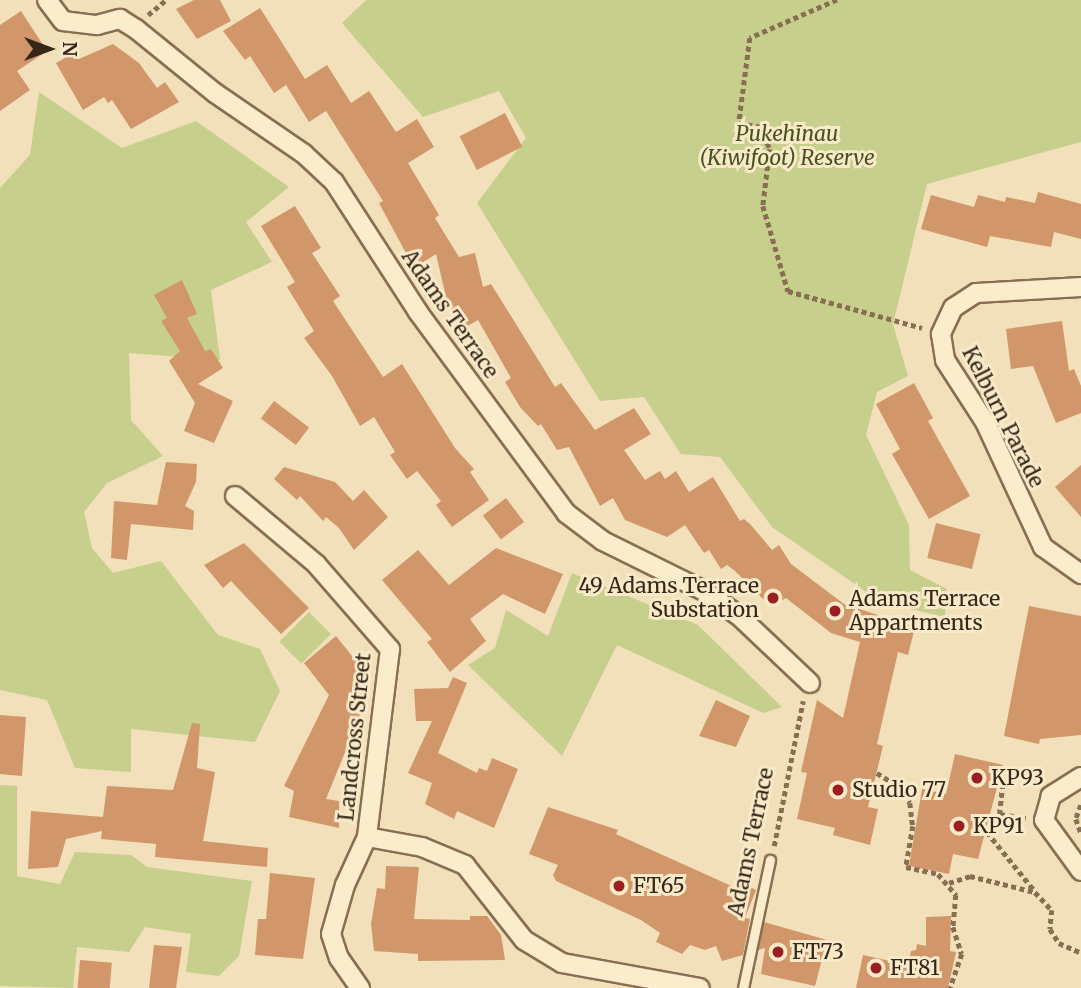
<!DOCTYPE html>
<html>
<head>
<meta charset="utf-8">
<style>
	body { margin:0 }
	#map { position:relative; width:1081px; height:988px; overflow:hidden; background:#f1e0b9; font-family:Merriweather,serif }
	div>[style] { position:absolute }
	.green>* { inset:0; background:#c7cf8d; transform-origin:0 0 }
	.building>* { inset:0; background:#d2966b; transform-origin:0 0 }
	.path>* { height:4.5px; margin-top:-2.25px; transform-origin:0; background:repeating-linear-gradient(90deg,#886f53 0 5px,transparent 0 8.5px) }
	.roads { filter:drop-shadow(2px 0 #886f53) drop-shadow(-2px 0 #886f53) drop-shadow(0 2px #886f53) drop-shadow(0 -2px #886f53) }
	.service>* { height:9px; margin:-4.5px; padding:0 4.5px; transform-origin:4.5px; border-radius:4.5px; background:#fbedcc }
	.minor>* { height:18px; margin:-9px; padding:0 9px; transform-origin:9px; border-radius:9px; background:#fbedcc }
	.dots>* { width:19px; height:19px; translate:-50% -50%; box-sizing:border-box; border:4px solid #f8eac9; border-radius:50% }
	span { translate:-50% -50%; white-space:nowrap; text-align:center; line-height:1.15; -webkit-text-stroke:6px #f8eac9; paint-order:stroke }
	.park-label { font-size:21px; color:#46531e; font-style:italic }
	.street-label { font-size:21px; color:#352719 }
	.poi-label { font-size:21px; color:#352719 }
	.right { translate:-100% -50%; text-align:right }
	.left { translate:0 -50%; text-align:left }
	.north { position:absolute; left:14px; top:14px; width:70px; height:70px; -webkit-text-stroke:5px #f8eac9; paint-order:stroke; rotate:90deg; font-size:19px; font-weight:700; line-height:28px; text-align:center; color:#352719 }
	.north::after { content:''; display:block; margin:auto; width:24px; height:32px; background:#352719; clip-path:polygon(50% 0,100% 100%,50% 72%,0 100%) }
</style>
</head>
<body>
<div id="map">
	<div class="green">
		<i style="clip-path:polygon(366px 0,1081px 0,1081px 142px,927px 184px,893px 324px,908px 376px,877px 392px,866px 435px,909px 525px,910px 570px,947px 589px,945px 617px,881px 602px,772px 527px,720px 457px,681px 454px,644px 397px,600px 401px,477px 203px,526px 138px,499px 91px,423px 117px,342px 23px)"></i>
		<i style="clip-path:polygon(39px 92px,122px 148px,196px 121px,289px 187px,246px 222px,272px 262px,211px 290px,220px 360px,129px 353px,131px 420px,163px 456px,107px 483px,84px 512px,92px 548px,113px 573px,161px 561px,218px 635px,260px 649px,280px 691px,255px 742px,131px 729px,131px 772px,75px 768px,47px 700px,0 690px,0 188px,30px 155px)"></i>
		<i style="clip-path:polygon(572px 573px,698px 625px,782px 707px,763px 713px,617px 645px,562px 756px,468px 665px,495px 648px,506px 610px,548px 636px)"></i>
		<i style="left:309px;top:612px;width:31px;height:42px;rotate:45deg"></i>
		<i style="clip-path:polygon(0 785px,17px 786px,17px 876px,60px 884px,75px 852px,131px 855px,147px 867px,252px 881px,239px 956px,219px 976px,186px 972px,191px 934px,145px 927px,129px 952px,77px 947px,73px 988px,0 986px)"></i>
	</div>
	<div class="building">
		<i style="clip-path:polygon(194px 0,220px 0,231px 21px,197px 39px,176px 9px)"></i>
		<i style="clip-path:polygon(260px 8px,305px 79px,327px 65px,351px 103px,369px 91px,396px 132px,417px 119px,434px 147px,408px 163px,439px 215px,435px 218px,459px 257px,475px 253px,483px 287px,491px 284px,555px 387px,561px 383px,595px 430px,634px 408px,651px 434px,624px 450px,645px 480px,660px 471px,665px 479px,676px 471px,689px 492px,713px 477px,740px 521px,744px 519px,751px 525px,772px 550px,779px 545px,791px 564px,844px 604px,915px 627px,908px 655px,898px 652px,877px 744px,883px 746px,868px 807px,878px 809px,870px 845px,833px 835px,835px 828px,797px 819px,807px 773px,801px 772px,817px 700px,843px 718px,860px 642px,831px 633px,786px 598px,771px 607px,735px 571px,727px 565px,721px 569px,709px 550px,704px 553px,685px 525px,667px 537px,625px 520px,613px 498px,600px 506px,569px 447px,557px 450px,541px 424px,538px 426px,520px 407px,505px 382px,511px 378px,478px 320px,462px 329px,446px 297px,436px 254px,414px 268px,379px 203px,383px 201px,326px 111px,309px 122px,286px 85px,274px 93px,250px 56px,245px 60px,223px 31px)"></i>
		<i style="clip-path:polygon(21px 11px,47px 51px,17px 71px,30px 90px,0 111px,0 25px)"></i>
		<i style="clip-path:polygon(113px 44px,139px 63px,157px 88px,165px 82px,179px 102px,131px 129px,112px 100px,108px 103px,104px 97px,83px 110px,56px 63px,75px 52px,79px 59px)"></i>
		<i style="left:505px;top:113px;width:38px;height:51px;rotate:63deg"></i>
		<i style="clip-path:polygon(1038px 192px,1081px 204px,1081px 239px,1054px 232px,1051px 247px,990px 236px,987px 247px,921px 229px,931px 195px,974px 207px,978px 195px,1005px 202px,1006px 197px,1035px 203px)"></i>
		<i style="clip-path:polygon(295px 206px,321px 248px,312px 253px,340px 296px,333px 301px,383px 377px,402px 364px,455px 448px,474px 469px,470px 472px,489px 500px,452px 527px,436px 505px,441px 501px,417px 471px,407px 479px,390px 455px,395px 452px,374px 417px,360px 426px,332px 376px,304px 338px,314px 331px,287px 287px,295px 282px,261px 226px)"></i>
		<i style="clip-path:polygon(182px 280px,197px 314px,187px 318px,205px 351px,211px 349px,223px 368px,198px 384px,233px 401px,214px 443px,184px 431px,195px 403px,169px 361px,180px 351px,161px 321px,167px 318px,154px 295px)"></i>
		<i style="clip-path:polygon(1062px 321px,1069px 371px,1074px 369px,1081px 386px,1081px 413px,1056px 423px,1033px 366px,1011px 369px,1006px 329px)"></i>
		<i style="clip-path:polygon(914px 383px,933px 418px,928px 421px,970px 496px,929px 519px,892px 454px,900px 449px,876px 404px)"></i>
		<i style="left:274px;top:401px;width:44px;height:22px;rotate:37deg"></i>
		<i style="clip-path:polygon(166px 462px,197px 464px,196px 482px,185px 506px,194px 511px,193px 530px,131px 524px,127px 560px,111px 558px,114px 501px,157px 505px)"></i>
		<i style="clip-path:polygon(1081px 465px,1081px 517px,1055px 487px)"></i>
		<i style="clip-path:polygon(284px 467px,335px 482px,353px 501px,364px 490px,388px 517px,354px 550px,339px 528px,326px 517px,323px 521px,300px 496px,297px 500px,274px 479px)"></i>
		<i style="left:506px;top:498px;width:30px;height:29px;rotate:53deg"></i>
		<i style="left:936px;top:523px;width:46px;height:36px;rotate:14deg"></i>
		<i style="clip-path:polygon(244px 543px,309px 608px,281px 634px,231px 581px,223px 588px,204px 565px)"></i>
		<i style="clip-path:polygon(496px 548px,563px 574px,545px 614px,503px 594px,470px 619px,486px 641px,450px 672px,427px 642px,432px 639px,382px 580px,418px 550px,449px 585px)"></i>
		<i style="clip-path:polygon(1029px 606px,1081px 616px,1081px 735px,1040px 739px,1039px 744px,1004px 736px)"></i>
		<i style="clip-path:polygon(336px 636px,368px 676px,363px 708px,326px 799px,339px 801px,339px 828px,289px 817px,294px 791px,284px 786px,329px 695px,304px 663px)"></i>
		<i style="clip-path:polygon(453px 677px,467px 683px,438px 753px,477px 773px,479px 768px,487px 771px,492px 758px,518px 769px,494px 828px,457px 811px,454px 819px,425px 804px,432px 783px,408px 773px,432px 721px,416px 721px,414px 689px,448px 688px)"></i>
		<i style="clip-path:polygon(716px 700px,750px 716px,736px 747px,699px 736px)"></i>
		<i style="clip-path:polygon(0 715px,26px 717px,22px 776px,0 774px)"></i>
		<i style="clip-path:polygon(192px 723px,200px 724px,197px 768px,215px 772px,203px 841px,268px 848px,267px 867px,155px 857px,156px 844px,101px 839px,102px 831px,66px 839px,58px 867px,28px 869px,31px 811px,103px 817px,107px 786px,173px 790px)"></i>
		<i style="clip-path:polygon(955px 754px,1003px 765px,978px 859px,953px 854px,949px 874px,909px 866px,922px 789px,946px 794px)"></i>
		<i style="clip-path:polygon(548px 807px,618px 830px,616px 834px,736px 888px,744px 884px,756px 890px,745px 918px,750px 919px,743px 955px,722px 961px,716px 946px,705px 950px,690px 945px,682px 954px,656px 942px,660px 933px,641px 920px,556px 881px,553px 875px,558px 865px,529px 854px)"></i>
		<i style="clip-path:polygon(386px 866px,419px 867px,414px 919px,470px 920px,470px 916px,487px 916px,501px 935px,505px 960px,418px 961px,418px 954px,374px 951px,371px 924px,377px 888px,385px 889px)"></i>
		<i style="clip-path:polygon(270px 873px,315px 878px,303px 959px,255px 955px,258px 919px,266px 919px)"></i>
		<i style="clip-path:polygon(951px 916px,950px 951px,956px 952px,948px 988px,856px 988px,863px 955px,908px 965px,911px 951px,916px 950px,917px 944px,926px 946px,926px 917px)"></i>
		<i style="clip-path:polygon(764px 922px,827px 940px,815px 986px,761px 974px,765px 948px,758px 950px)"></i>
		<i style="clip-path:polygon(154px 945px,182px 947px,176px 988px,149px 988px)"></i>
		<i style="left:80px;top:960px;width:32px;height:28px;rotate:5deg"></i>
	</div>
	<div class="path">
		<i style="left:837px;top:0;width:95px;rotate:156.4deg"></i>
		<i style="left:750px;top:38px;width:86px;rotate:97.4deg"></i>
		<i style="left:739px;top:123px;width:22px;rotate:10deg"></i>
		<i style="left:761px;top:127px;width:24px;rotate:68deg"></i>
		<i style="left:770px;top:149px;width:57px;rotate:97deg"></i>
		<i style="left:763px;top:206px;width:89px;rotate:73.6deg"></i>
		<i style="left:788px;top:291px;width:139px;rotate:15.4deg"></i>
		<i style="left:148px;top:15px;width:23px;rotate:-40deg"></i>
		<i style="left:877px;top:773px;width:26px;rotate:32deg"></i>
		<i style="left:899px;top:787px;width:19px;rotate:55deg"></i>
		<i style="left:910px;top:803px;width:23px;rotate:83deg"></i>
		<i style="left:913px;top:826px;width:42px;rotate:99.7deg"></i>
		<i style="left:906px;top:867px;width:33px;rotate:12deg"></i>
		<i style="left:938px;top:874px;width:28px;rotate:49deg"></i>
		<i style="left:956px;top:895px;width:32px;rotate:95deg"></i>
		<i style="left:953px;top:927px;width:28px;rotate:72deg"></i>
		<i style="left:962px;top:954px;width:36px;rotate:109deg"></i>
		<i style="left:999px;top:783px;width:4px;rotate:14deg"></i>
		<i style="left:1003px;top:784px;width:30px;rotate:96deg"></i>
		<i style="left:1000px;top:814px;width:26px;rotate:9deg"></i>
		<i style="left:1081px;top:805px;width:15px;rotate:110deg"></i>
		<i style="left:1076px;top:819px;width:15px;rotate:70deg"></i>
		<i style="left:987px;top:832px;width:75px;rotate:51deg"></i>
		<i style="left:774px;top:846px;width:148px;rotate:-78.7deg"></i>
		<i style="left:949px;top:883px;width:22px;rotate:-18deg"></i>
		<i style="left:970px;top:876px;width:67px;rotate:13.8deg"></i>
		<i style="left:1035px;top:892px;width:25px;rotate:47deg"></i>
		<i style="left:1052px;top:910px;width:19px;rotate:96deg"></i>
		<i style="left:1050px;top:929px;width:17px;rotate:57deg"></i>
		<i style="left:1059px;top:943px;width:24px;rotate:24deg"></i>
	</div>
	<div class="roads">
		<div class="service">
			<i style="left:743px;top:988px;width:131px;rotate:-78.1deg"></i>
		</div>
		<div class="minor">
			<i style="left:47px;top:0;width:26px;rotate:53deg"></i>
			<i style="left:63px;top:21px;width:34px;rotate:7deg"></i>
			<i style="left:97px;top:25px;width:24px;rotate:-15deg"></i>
			<i style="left:120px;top:19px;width:19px;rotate:32deg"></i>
			<i style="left:136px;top:29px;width:102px;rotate:39deg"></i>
			<i style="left:215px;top:93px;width:108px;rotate:34.4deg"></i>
			<i style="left:304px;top:154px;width:41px;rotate:43deg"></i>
			<i style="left:334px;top:182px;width:155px;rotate:57.1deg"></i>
			<i style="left:418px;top:312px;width:250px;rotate:53.6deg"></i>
			<i style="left:566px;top:513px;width:46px;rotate:37.1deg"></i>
			<i style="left:603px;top:541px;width:115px;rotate:26.3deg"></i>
			<i style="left:706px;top:592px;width:39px;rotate:36deg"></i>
			<i style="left:738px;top:615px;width:99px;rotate:43.4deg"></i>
			<i style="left:1081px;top:287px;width:105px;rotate:176.7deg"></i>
			<i style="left:976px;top:293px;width:27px;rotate:147deg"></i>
			<i style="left:953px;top:308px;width:29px;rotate:115deg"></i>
			<i style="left:941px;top:334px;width:26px;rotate:81deg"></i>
			<i style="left:945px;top:360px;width:74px;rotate:57.2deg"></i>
			<i style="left:985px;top:422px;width:138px;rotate:65.1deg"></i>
			<i style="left:1043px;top:547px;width:47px;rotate:35.4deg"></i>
			<i style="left:235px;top:496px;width:106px;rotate:40deg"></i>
			<i style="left:316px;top:564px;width:113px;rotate:49deg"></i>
			<i style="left:390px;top:649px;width:189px;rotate:97deg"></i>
			<i style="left:367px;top:837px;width:53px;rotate:114.6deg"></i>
			<i style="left:345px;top:885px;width:51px;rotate:105.9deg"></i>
			<i style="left:331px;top:934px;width:25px;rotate:72deg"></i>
			<i style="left:339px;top:958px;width:37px;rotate:55deg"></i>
			<i style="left:1081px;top:777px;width:36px;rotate:148deg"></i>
			<i style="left:1051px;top:796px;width:25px;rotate:106deg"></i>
			<i style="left:1044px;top:820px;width:63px;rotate:54deg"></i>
			<i style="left:367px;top:837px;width:56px;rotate:10.3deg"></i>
			<i style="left:422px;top:847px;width:47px;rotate:22.7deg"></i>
			<i style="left:465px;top:865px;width:95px;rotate:51.8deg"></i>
			<i style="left:524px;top:940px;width:44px;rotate:31.2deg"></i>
			<i style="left:562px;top:963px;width:140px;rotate:10.3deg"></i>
		</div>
	</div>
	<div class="dots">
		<i style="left:773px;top:598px;background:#9b1f20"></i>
		<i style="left:835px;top:611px;background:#9b1f20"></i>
		<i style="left:977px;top:778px;background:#9b1f20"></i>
		<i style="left:838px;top:790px;background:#9b1f20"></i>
		<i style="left:959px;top:826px;background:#9b1f20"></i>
		<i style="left:619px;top:886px;background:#9b1f20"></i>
		<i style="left:778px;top:952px;background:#9b1f20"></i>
		<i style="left:876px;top:968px;background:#9b1f20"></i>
	</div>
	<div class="park-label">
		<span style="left:787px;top:146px">Pukehīnau<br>(Kiwifoot) Reserve</span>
	</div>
	<div class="street-label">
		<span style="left:450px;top:314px;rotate:55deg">Adams Terrace</span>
		<span style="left:1003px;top:417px;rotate:63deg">Kelburn Parade</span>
		<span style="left:355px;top:737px;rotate:-84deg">Landcross Street</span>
		<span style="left:751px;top:842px;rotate:-78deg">Adams Terrace</span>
	</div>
	<div class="poi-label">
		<span class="right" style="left:759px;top:598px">49 Adams Terrace<br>Substation</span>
		<span class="left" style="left:849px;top:611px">Adams Terrace<br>Appartments</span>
		<span class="left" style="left:991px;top:778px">KP93</span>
		<span class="left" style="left:852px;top:790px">Studio 77</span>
		<span class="left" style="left:973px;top:826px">KP91</span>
		<span class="left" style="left:633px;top:886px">FT65</span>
		<span class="left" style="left:792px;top:952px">FT73</span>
		<span class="left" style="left:890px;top:968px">FT81</span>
	</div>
	<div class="north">N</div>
</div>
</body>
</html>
